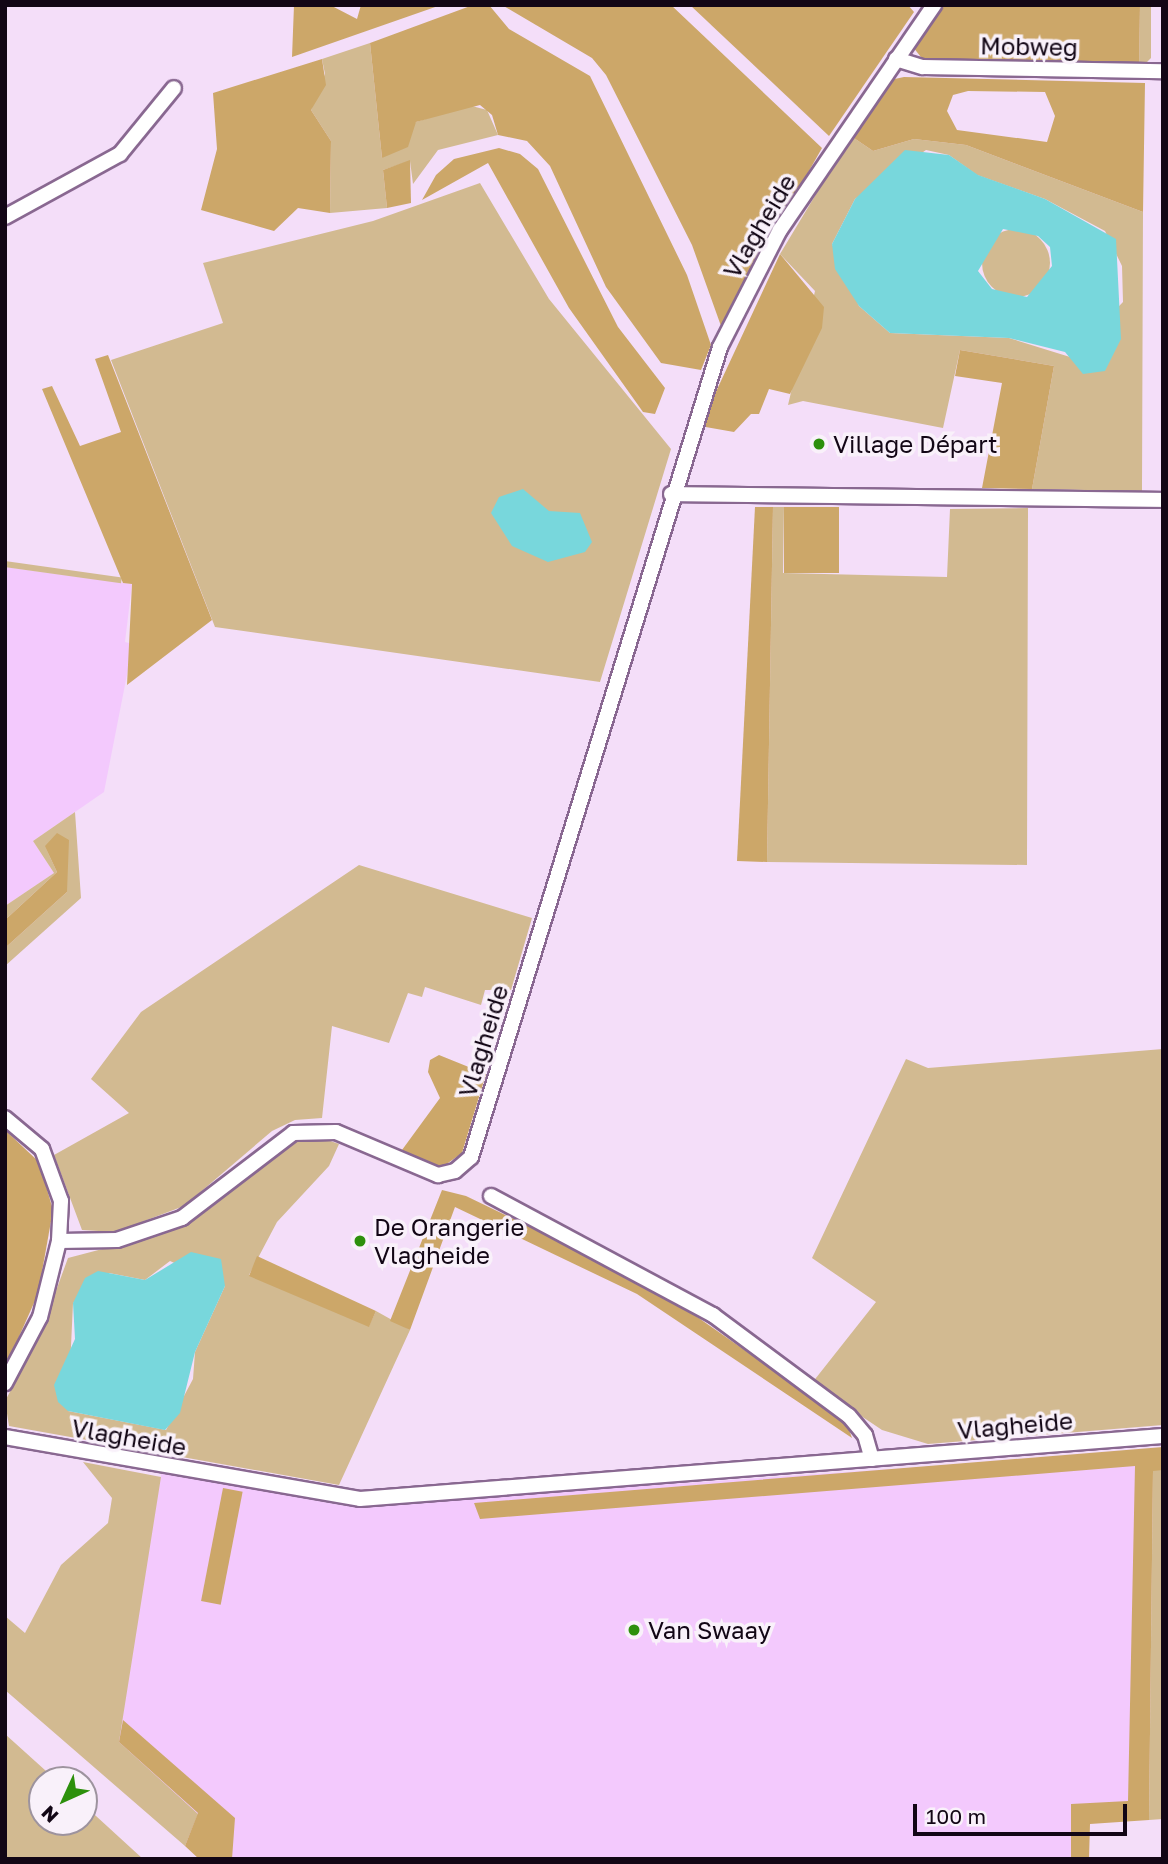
<!DOCTYPE html>
<html>
<head>
<meta charset="utf-8">
<style>
	body { margin:0 }
	#map { position:relative; width:1168px; height:1864px; overflow:hidden; background:#f4def9; font-family:"Golos Text",sans-serif }
	div>[style] { position:absolute }
	.built>* { inset:0; background:#f3c9fd }
	.green>* { inset:0; background:#d2ba91; transform-origin:0 0 }
	.round { border-radius:50% }
	.forest>* { inset:0; background:#cca769; transform-origin:0 0 }
	.water>* { inset:0; background:#78d7dc }
	.roads { filter:drop-shadow(2px 0 #896891) drop-shadow(-2px 0 #896891) drop-shadow(0 2px #896891) drop-shadow(0 -2px #896891) }
	.street>* { height:14px; margin:-7px; padding:0 7px; transform-origin:7px; border-radius:7px; background:#fff }
	.dots>* { width:19px; height:19px; translate:-50% -50%; box-sizing:border-box; border:4px solid #f9f1fa; border-radius:50% }
	span { translate:-50% -50%; white-space:nowrap; text-align:center; line-height:1.15; -webkit-text-stroke:7px #f9f1fa; paint-order:stroke }
	.street-label { font-size:24px; color:#120615 }
	.poi-label { font-size:24px; color:#120615 }
	.left { translate:0 -50%; text-align:left }
	.frame { position:absolute; inset:0; border:7px solid #120615; pointer-events:none }
	.north { position:absolute; left:28px; top:1766px; width:70px; height:70px; box-sizing:border-box; background:#f9f1fa; border:2px solid #9d939e; border-radius:50%; rotate:225deg; font-size:19px; font-weight:700; line-height:28px; text-align:center; color:#120615 }
	.north::after { content:''; display:block; margin:auto; width:24px; height:32px; background:#2d900c; clip-path:polygon(50% 0,100% 100%,50% 72%,0 100%) }
	.scale { position:absolute; left:913px; top:1804px; width:214px; height:32px; box-sizing:border-box; border:4px solid #120615; border-top:0; padding-left:9px; font-size:21px; line-height:24px; white-space:nowrap; color:#120615; -webkit-text-stroke:5px #f9f1fa; paint-order:stroke }
</style>
</head>
<body>
<div id="map">
	<div class="built">
		<i style="clip-path:polygon(5px 567px,132px 584px,125px 642px,133px 644px,104px 792px,33px 841px,54px 873px,5px 906px)"></i>
		<i style="clip-path:polygon(1144px 1452px,1135px 1810px,1079px 1814px,1078px 1859px,199px 1859px,95px 1748px,162px 1471px,345px 1506px)"></i>
	</div>
	<div class="green">
		<i style="clip-path:polygon(1140px 5px,1151px 5px,1151px 58px,1139px 70px)"></i>
		<i style="clip-path:polygon(370px 43px,382px 158px,416px 122px,468px 105px,487px 110px,498px 135px,438px 150px,413px 184px,410px 161px,383px 170px,387px 208px,330px 213px,331px 141px,311px 110px,325px 74px,322px 59px)"></i>
		<i style="clip-path:polygon(evenodd,851px 136px,873px 151px,914px 139px,966px 145px,1143px 212px,1142px 491px,1032px 489px,1054px 366px,960px 350px,943px 428px,803px 401px,788px 405px,815px 291px,780px 254px,851px 136px,926px 150px,949px 155px,977px 175px,1045px 199px,1105px 231px,1122px 266px,1123px 302px,1070px 357px,1009px 338px,890px 333px,859px 306px,832px 244px,855px 199px,926px 150px)"></i>
		<i style="clip-path:polygon(480px 183px,549px 299px,671px 449px,600px 682px,215px 627px,111px 360px,223px 323px,203px 263px,373px 221px)"></i>
		<i class="round" style="left:982px;top:229px;width:68px;height:68px"></i>
		<i style="clip-path:polygon(773px 507px,784px 507px,783px 573px,947px 577px,950px 509px,1028px 508px,1027px 865px,767px 862px)"></i>
		<i style="left:5px;top:561px;width:118px;height:6px;rotate:8deg"></i>
		<i style="clip-path:polygon(75px 812px,81px 898px,5px 966px,5px 948px,67px 892px,45px 846px,57px 872px,5px 920px,5px 906px,54px 873px,33px 841px)"></i>
		<i style="clip-path:polygon(359px 865px,532px 918px,511px 990px,485px 990px,481px 1005px,425px 987px,422px 997px,408px 993px,389px 1043px,332px 1026px,322px 1118px,295px 1120px,272px 1131px,184px 1206px,115px 1232px,82px 1230px,54px 1155px,129px 1113px,91px 1079px,141px 1012px)"></i>
		<i style="clip-path:polygon(1163px 1049px,1163px 1425px,928px 1444px,882px 1430px,812px 1383px,876px 1302px,812px 1258px,906px 1059px,928px 1068px)"></i>
		<i style="clip-path:polygon(evenodd,316px 1136px,339px 1144px,329px 1166px,277px 1222px,249px 1275px,369px 1326px,376px 1311px,410px 1330px,339px 1485px,9px 1426px,5px 1401px,38px 1340px,68px 1258px,171px 1231px,212px 1207px,291px 1141px,316px 1136px,170px 1261px,225px 1286px,195px 1352px,193px 1379px,166px 1430px,68px 1411px,73px 1303px,109px 1273px,145px 1280px,170px 1261px)"></i>
		<i style="clip-path:polygon(83px 1462px,161px 1477px,119px 1742px,198px 1814px,185px 1846px,5px 1690px,5px 1616px,25px 1633px,61px 1565px,108px 1523px,112px 1498px)"></i>
		<i style="clip-path:polygon(1153px 1470px,1163px 1470px,1163px 1819px,1149px 1820px)"></i>
		<i style="clip-path:polygon(5px 1734px,56px 1780px,42px 1780px,42px 1822px,84px 1822px,84px 1805px,143px 1859px,5px 1859px)"></i>
	</div>
	<div class="forest">
		<i style="clip-path:polygon(294px 5px,330px 5px,357px 19px,361px 5px,441px 5px,292px 57px)"></i>
		<i style="clip-path:polygon(473px 5px,489px 5px,509px 29px,590px 76px,687px 275px,711px 345px,701px 370px,661px 363px,606px 287px,550px 166px,527px 141px,498px 135px,492px 115px,480px 105px,416px 122px,408px 147px,382px 158px,370px 43px)"></i>
		<i style="clip-path:polygon(502px 5px,671px 5px,822px 148px,721px 326px,692px 245px,606px 75px,592px 58px)"></i>
		<i style="clip-path:polygon(690px 5px,908px 5px,914px 12px,829px 136px)"></i>
		<i style="clip-path:polygon(941px 5px,1140px 5px,1139px 70px,924px 61px,913px 47px)"></i>
		<i style="clip-path:polygon(322px 59px,326px 85px,311px 110px,331px 141px,330px 213px,298px 208px,274px 231px,201px 210px,217px 149px,213px 93px)"></i>
		<i style="clip-path:polygon(evenodd,904px 77px,1145px 83px,1143px 212px,966px 145px,914px 139px,873px 151px,851px 136px,890px 80px,904px 77px,968px 91px,1045px 92px,1055px 116px,1047px 142px,957px 130px,947px 111px,953px 95px,968px 91px)"></i>
		<i style="clip-path:polygon(499px 148px,520px 154px,538px 169px,618px 327px,665px 388px,655px 414px,643px 412px,569px 308px,488px 163px,422px 200px,436px 175px,454px 159px)"></i>
		<i style="clip-path:polygon(410px 160px,411px 203px,387px 208px,383px 170px)"></i>
		<i style="clip-path:polygon(780px 254px,824px 307px,822px 328px,790px 394px,769px 389px,759px 414px,751px 414px,734px 432px,700px 426px)"></i>
		<i style="clip-path:polygon(960px 350px,1054px 366px,1032px 489px,982px 488px,1002px 383px,955px 376px)"></i>
		<i style="clip-path:polygon(108px 355px,212px 620px,127px 685px,132px 584px,123px 583px,42px 389px,52px 386px,80px 446px,121px 432px,95px 359px)"></i>
		<i style="clip-path:polygon(755px 507px,773px 507px,767px 862px,737px 861px)"></i>
		<i style="left:784px;top:507px;width:55px;height:66px"></i>
		<i style="clip-path:polygon(57px 833px,69px 840px,67px 892px,5px 948px,5px 920px,57px 872px,45px 846px)"></i>
		<i style="clip-path:polygon(439px 1055px,486px 1074px,462px 1153px,441px 1168px,402px 1150px,440px 1098px,428px 1072px,430px 1060px)"></i>
		<i style="clip-path:polygon(5px 1130px,39px 1162px,53px 1210px,38px 1294px,5px 1368px)"></i>
		<i style="clip-path:polygon(442px 1190px,466px 1196px,653px 1286px,846px 1421px,852px 1438px,637px 1294px,455px 1207px,410px 1330px,390px 1321px)"></i>
		<i style="clip-path:polygon(257px 1256px,376px 1311px,369px 1327px,249px 1276px)"></i>
		<i style="clip-path:polygon(1163px 1447px,1163px 1470px,1153px 1471px,1149px 1820px,1090px 1824px,1089px 1859px,1071px 1859px,1071px 1804px,1128px 1801px,1135px 1466px,480px 1519px,474px 1503px)"></i>
		<i style="left:223px;top:1488px;width:20px;height:115px;rotate:11deg"></i>
		<i style="clip-path:polygon(123px 1720px,235px 1818px,232px 1859px,199px 1859px,185px 1846px,198px 1813px,119px 1742px)"></i>
	</div>
	<div class="water">
		<i style="clip-path:polygon(evenodd,905px 150px,949px 155px,978px 175px,1045px 199px,1116px 239px,1121px 339px,1105px 371px,1083px 374px,1065px 352px,1009px 338px,890px 333px,859px 306px,835px 269px,832px 244px,855px 199px,905px 150px,1003px 229px,1038px 236px,1050px 247px,1052px 266px,1027px 297px,992px 289px,978px 271px,1003px 229px)"></i>
		<i style="clip-path:polygon(523px 489px,549px 511px,580px 513px,592px 542px,585px 552px,548px 562px,512px 546px,491px 513px,499px 497px)"></i>
		<i style="clip-path:polygon(191px 1252px,221px 1259px,225px 1286px,195px 1352px,180px 1413px,165px 1430px,68px 1411px,58px 1402px,54px 1385px,75px 1339px,73px 1303px,85px 1278px,98px 1271px,145px 1280px)"></i>
	</div>
	<div class="roads">
		<div class="street">
			<i style="left:896px;top:59px;width:28px;rotate:17deg"></i>
			<i style="left:923px;top:67px;width:240px;rotate:1deg"></i>
			<i style="left:5px;top:217px;width:131px;rotate:-28.7deg"></i>
			<i style="left:120px;top:154px;width:85px;rotate:-50.7deg"></i>
			<i style="left:671px;top:494px;width:492px;rotate:0.7deg"></i>
			<i style="left:5px;top:1118px;width:48px;rotate:40deg"></i>
			<i style="left:42px;top:1149px;width:55px;rotate:69.9deg"></i>
			<i style="left:61px;top:1201px;width:40px;rotate:92.9deg"></i>
			<i style="left:59px;top:1241px;width:78px;rotate:104deg"></i>
			<i style="left:40px;top:1317px;width:75px;rotate:117.9deg"></i>
			<i style="left:491px;top:1196px;width:252px;rotate:28.2deg"></i>
			<i style="left:713px;top:1315px;width:169px;rotate:36.6deg"></i>
			<i style="left:849px;top:1416px;width:25px;rotate:50deg"></i>
			<i style="left:865px;top:1435px;width:25px;rotate:74deg"></i>
			<i style="left:59px;top:1241px;width:58px;rotate:-1deg"></i>
			<i style="left:117px;top:1240px;width:69px;rotate:-18.7deg"></i>
			<i style="left:182px;top:1218px;width:140px;rotate:-37.4deg"></i>
			<i style="left:293px;top:1133px;width:43px;rotate:-1.3deg"></i>
			<i style="left:336px;top:1132px;width:111px;rotate:22.9deg"></i>
			<i style="left:438px;top:1175px;width:17px;rotate:-13deg"></i>
			<i style="left:455px;top:1171px;width:21px;rotate:-41deg"></i>
			<i style="left:471px;top:1157px;width:847px;rotate:-72.91deg"></i>
			<i style="left:720px;top:347px;width:131px;rotate:-62.9deg"></i>
			<i style="left:780px;top:230px;width:273px;rotate:-55.6deg"></i>
			<i style="left:5px;top:1437px;width:360px;rotate:9.9deg"></i>
			<i style="left:360px;top:1499px;width:805px;rotate:-4.49deg"></i>
		</div>
	</div>
	<div class="dots">
		<i style="left:819px;top:444px;background:#2d900c"></i>
		<i style="left:360px;top:1241px;background:#2d900c"></i>
		<i style="left:634px;top:1630px;background:#2d900c"></i>
	</div>
	<div class="street-label">
		<span style="left:1029px;top:46px;rotate:1deg">Mobweg</span>
		<span style="left:759px;top:226px;rotate:-59deg">Vlagheide</span>
		<span style="left:483px;top:1041px;rotate:-73deg">Vlagheide</span>
		<span style="left:1015px;top:1425px;rotate:-5deg">Vlagheide</span>
		<span style="left:129px;top:1437px;rotate:10deg">Vlagheide</span>
	</div>
	<div class="poi-label">
		<span class="left" style="left:833px;top:444px">Village Départ</span>
		<span class="left" style="left:374px;top:1241px">De Orangerie<br>Vlagheide</span>
		<span class="left" style="left:648px;top:1630px">Van Swaay</span>
	</div>
	<div class="frame"></div>
	<div class="north">N</div>
	<div class="scale">100 m</div>
</div>
</body>
</html>
